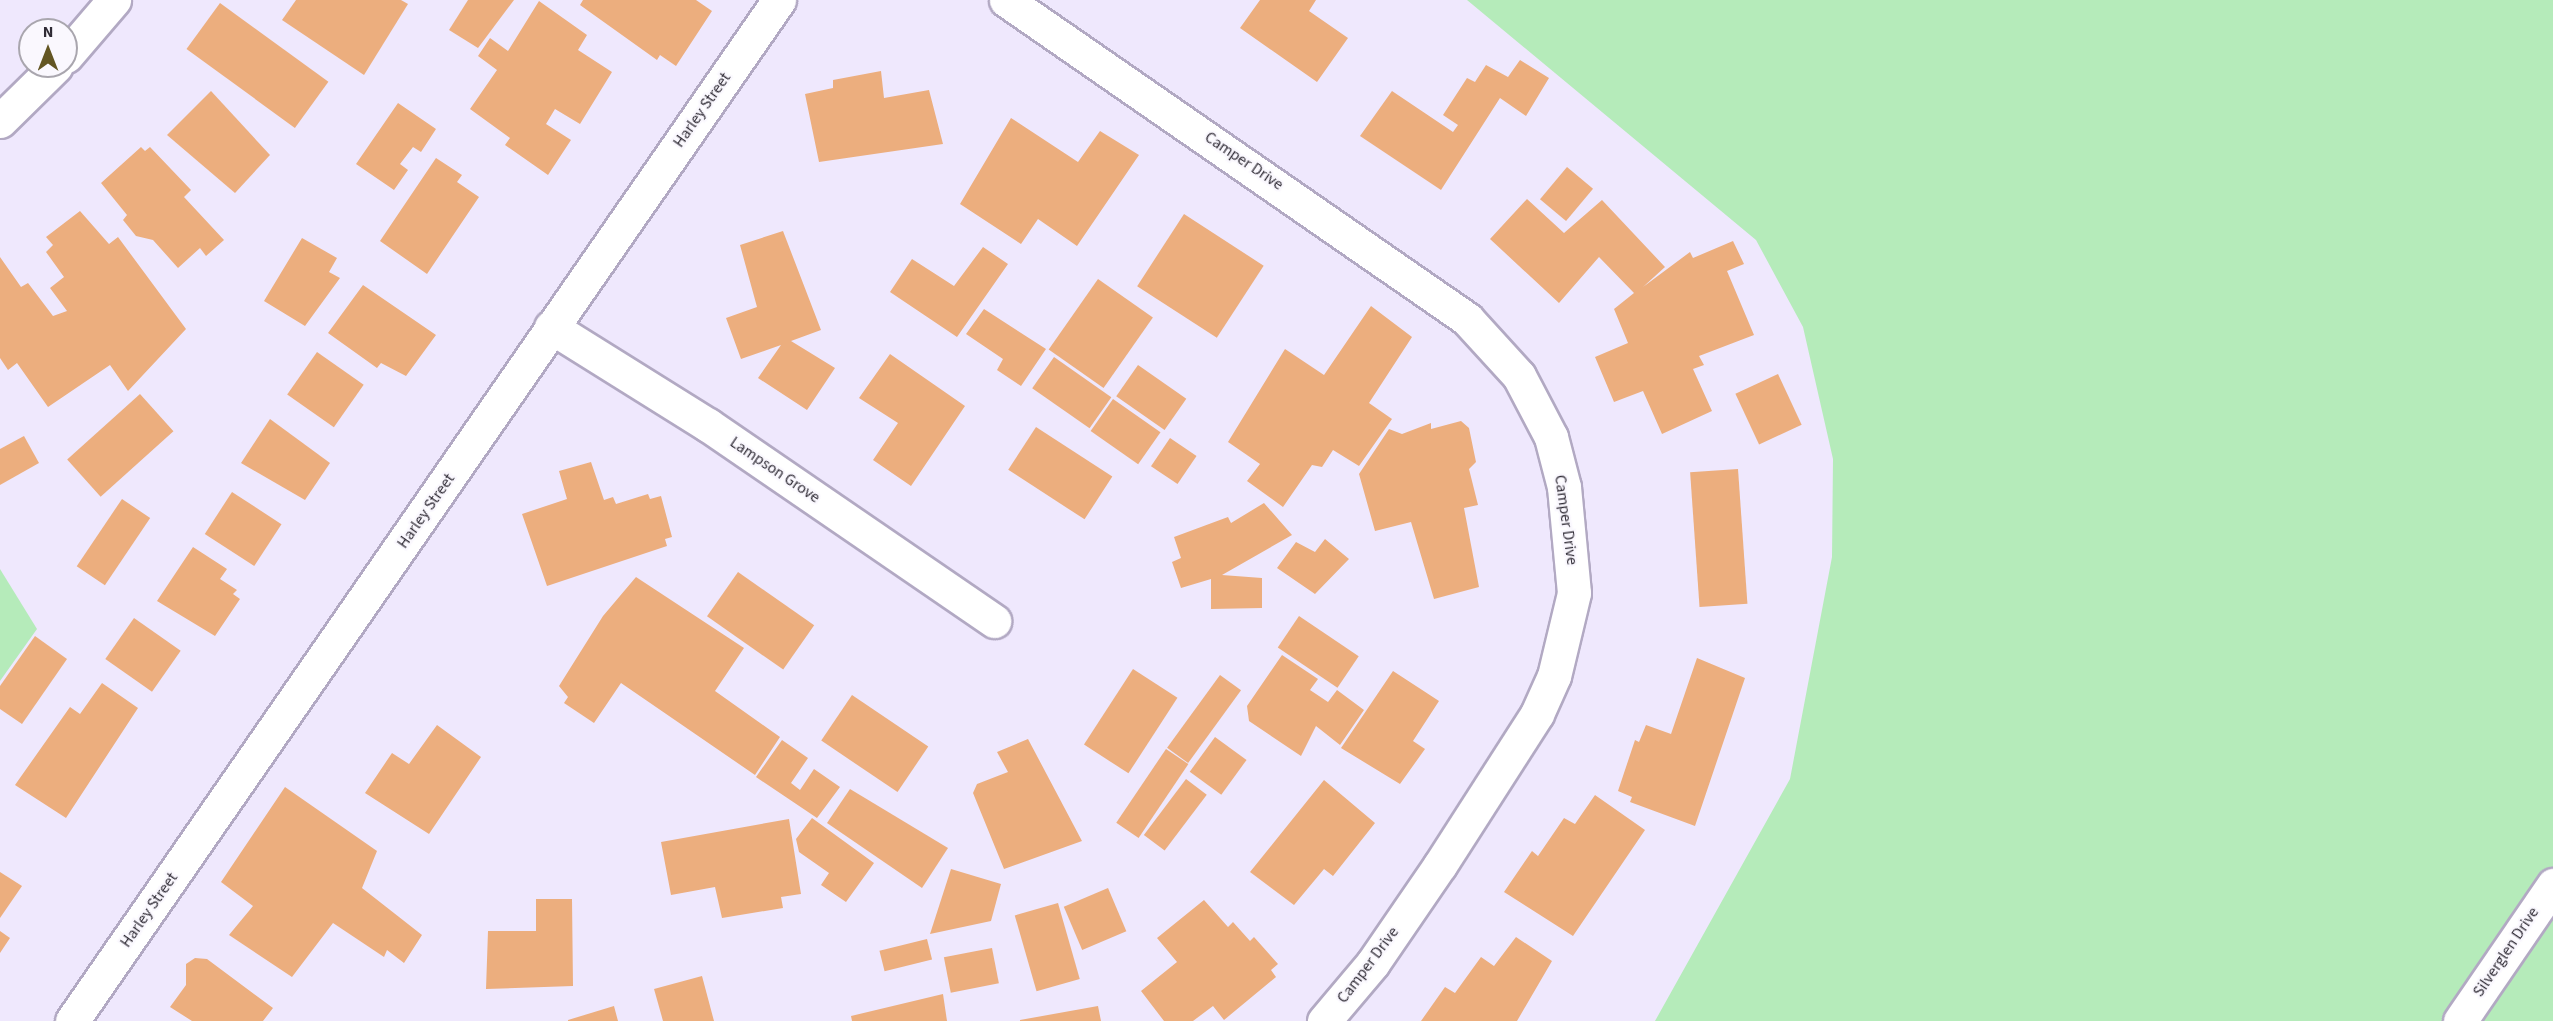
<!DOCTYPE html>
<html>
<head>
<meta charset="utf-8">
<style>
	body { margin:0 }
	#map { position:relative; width:2553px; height:1021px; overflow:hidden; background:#efe8fd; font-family:"Source Sans 3",sans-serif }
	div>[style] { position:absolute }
	.green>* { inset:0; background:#b5ebba }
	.building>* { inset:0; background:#ecae7e; transform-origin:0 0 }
	.roads { filter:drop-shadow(2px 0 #b2a9c3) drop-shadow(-2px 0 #b2a9c3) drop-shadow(0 2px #b2a9c3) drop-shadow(0 -2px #b2a9c3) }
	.minor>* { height:33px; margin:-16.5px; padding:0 16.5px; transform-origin:16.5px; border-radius:16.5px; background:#fff }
	.tertiary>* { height:33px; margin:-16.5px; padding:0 16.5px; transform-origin:16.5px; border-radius:16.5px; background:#fff }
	span { translate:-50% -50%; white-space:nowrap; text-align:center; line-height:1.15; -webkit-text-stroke:4.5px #faf8fe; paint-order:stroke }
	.street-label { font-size:16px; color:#2f2b35 }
	.north { position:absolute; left:18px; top:18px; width:60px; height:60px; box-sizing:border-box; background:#faf8fe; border:2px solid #a9a6ae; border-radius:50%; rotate:0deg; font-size:16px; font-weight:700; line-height:24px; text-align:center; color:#2f2b35 }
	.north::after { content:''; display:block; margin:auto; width:21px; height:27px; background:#635623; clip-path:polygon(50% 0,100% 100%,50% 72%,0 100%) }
</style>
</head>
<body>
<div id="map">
	<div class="green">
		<i style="clip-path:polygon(1467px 0,2553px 0,2553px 1021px,1655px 1021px,1790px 779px,1832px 557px,1833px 459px,1803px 327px,1756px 240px)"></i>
		<i style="clip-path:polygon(0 569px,37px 629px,0 681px)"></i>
	</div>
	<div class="building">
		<i style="clip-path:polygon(296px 0,401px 0,408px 4px,364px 75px,282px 20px)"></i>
		<i style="clip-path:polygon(468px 0,514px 0,478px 48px,449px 30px)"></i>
		<i style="clip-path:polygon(583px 0,696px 0,712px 11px,676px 66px,660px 55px,657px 60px,580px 5px)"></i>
		<i style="clip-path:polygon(1260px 0,1316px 0,1309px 11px,1348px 38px,1317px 82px,1240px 28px)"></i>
		<i style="clip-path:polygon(539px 1px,587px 35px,578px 50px,612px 72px,580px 124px,555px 109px,546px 124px,571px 140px,548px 175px,505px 145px,510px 138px,470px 109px,497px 70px,478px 56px,490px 38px,508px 51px)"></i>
		<i style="left:220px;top:3px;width:134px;height:57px;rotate:36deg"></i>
		<i style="clip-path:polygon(1520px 60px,1549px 78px,1526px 116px,1500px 98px,1441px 190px,1360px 136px,1392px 91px,1453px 132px,1458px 125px,1443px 115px,1467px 78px,1475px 82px,1486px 65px,1508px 77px)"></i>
		<i style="clip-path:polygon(881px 71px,884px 98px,929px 90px,943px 144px,819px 162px,805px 94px,833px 88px,833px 80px)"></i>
		<i style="clip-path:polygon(211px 91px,270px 155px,235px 193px,167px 135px)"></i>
		<i style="clip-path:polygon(398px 103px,436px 129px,421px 152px,413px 147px,400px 164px,408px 170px,394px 190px,356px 164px)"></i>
		<i style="clip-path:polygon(1011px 118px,1078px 162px,1100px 131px,1139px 155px,1077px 246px,1038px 219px,1021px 244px,960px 204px)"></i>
		<i style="clip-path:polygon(141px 147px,145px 151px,150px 147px,191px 190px,184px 197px,224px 240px,206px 256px,200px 248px,178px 268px,153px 240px,136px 236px,123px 220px,127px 215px,101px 183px)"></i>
		<i style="clip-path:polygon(436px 158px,462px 175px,457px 182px,479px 197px,427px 274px,380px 241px)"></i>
		<i style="left:1567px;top:167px;width:34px;height:42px;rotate:40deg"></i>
		<i style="clip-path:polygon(1527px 199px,1564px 233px,1602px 200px,1665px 267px,1643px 287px,1690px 252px,1693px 258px,1733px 241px,1744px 264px,1727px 271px,1754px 335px,1699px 356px,1704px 365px,1693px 369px,1712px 411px,1662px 434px,1643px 391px,1614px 402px,1595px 357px,1628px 343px,1614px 309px,1634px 293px,1599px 257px,1559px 303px,1490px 239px)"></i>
		<i style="clip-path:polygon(80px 211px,109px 244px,118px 237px,186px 329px,128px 391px,110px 365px,48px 407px,17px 363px,8px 370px,0 358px,0 257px,21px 287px,28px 283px,53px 316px,67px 311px,50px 288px,64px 277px,46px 252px,53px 245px,46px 237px)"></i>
		<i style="left:1184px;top:214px;width:95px;height:86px;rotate:33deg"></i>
		<i style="clip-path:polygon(783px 231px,821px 330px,791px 341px,835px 368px,807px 410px,758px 378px,781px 345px,741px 359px,726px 318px,757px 307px,740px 245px)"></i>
		<i style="clip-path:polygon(302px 238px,337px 258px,329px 272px,340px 278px,305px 326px,264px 301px)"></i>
		<i style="clip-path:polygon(983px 247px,1008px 264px,957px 337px,890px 292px,912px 259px,954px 286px)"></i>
		<i style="left:1098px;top:279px;width:67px;height:86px;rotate:35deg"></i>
		<i style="clip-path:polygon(363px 285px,436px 335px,406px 376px,381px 363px,377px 368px,328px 333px)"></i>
		<i style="clip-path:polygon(1371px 306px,1412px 337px,1369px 403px,1392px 419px,1359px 466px,1333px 450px,1322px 467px,1312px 465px,1283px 507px,1247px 481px,1260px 464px,1228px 442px,1285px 349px,1324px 375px)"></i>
		<i style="clip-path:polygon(984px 309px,1046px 349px,1021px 386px,997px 370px,1003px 359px,966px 334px)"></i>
		<i style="left:317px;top:352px;width:57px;height:52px;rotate:35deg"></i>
		<i style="clip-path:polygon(890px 354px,965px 406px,911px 486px,873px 460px,898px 423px,859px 398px)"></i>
		<i style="left:1054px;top:357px;width:70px;height:38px;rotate:35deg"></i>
		<i style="left:1138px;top:365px;width:59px;height:38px;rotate:35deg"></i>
		<i style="left:1778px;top:374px;width:56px;height:47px;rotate:65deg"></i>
		<i style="left:140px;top:394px;width:50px;height:98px;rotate:48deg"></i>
		<i style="left:1113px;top:399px;width:58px;height:39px;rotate:35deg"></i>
		<i style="clip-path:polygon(270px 419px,330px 463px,305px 500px,241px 463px)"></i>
		<i style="clip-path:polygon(1461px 421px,1469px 428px,1476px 462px,1469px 469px,1478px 505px,1464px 508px,1479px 587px,1434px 599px,1411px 522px,1375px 531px,1359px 474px,1389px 429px,1402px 434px,1431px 423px,1431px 429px)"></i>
		<i style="left:1036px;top:427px;width:91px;height:51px;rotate:33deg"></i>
		<i style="clip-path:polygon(24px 436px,39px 463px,0 485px,0 449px)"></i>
		<i style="left:1170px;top:438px;width:32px;height:34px;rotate:34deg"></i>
		<i style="clip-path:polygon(591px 462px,604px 500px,613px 497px,616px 504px,648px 494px,650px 499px,661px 496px,672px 537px,665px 539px,667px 546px,547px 586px,522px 514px,567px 499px,559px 471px)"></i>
		<i style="left:1738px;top:469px;width:135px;height:48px;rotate:86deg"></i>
		<i style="left:232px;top:492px;width:59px;height:50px;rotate:33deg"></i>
		<i style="left:122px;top:499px;width:34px;height:81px;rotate:34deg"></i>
		<i style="clip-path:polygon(1264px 503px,1292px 535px,1222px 575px,1262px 578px,1262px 608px,1211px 609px,1211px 579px,1181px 588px,1172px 562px,1181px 558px,1174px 537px,1228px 517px,1231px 523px)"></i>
		<i style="clip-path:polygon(1325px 539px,1349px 559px,1315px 594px,1277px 568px,1296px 542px,1315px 552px)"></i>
		<i style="clip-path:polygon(193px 547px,227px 569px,220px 579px,237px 590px,233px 594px,240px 599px,215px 636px,157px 601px)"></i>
		<i style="left:738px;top:572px;width:93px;height:54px;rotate:35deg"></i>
		<i style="clip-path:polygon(636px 577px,744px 648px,715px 691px,780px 737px,755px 775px,621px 683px,594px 723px,564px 703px,568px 697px,559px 686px,603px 616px)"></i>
		<i style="left:1299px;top:616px;width:72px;height:38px;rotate:34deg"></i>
		<i style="left:134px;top:618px;width:57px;height:50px;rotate:35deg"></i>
		<i style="clip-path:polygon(35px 636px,67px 659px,22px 724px,0 709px,0 686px)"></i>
		<i style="clip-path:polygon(1282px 655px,1318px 679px,1310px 690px,1328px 702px,1337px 690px,1364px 710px,1340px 745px,1316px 726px,1301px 756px,1249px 721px,1247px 706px)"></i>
		<i style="clip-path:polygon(1697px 658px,1745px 678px,1695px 826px,1630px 802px,1632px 797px,1618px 791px,1635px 740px,1639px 742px,1646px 725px,1671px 734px)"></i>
		<i style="left:1133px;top:669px;width:53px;height:90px;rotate:33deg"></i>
		<i style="clip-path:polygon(1393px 671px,1439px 701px,1413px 741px,1425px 749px,1400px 784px,1341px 748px)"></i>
		<i style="left:1220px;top:675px;width:26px;height:90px;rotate:36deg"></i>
		<i style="clip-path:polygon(102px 683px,138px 708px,66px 818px,15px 785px,70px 707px,80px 714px)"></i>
		<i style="left:852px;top:695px;width:92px;height:55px;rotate:34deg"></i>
		<i style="clip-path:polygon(437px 725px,481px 757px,429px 834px,365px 793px,392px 753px,409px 764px)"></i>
		<i style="left:1215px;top:737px;width:39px;height:43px;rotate:36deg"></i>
		<i style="clip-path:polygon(1028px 739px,1082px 841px,1004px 869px,973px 793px,977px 784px,1008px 772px,997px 752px)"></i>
		<i style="clip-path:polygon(782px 740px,808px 758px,791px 783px,800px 790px,814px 769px,840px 787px,817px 818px,756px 777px)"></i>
		<i style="left:1166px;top:749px;width:27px;height:89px;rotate:34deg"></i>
		<i style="left:1186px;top:779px;width:26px;height:70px;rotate:37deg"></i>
		<i style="clip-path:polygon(1324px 780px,1375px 823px,1333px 876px,1324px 869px,1294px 905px,1250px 872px)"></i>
		<i style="clip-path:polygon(285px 787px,377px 851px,362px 888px,422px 935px,404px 963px,387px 950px,384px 957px,333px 923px,292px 977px,229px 935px,253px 906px,221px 882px)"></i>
		<i style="clip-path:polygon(850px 789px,948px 848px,922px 888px,827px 823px)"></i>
		<i style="clip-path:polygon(1595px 795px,1645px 830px,1573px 936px,1504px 892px,1532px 851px,1538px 856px,1564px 818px,1575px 824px)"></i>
		<i style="clip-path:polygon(812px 818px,874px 863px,846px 902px,821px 885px,829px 873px,799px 852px,796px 839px)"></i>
		<i style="clip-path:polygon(789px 819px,801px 894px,781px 897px,783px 908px,722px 918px,715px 887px,671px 895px,661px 842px)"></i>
		<i style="clip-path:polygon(951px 869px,1001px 884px,991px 921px,930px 934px)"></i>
		<i style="clip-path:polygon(0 872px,22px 886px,0 918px)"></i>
		<i style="left:1108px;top:888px;width:47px;height:48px;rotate:67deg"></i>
		<i style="clip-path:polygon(536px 899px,572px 899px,573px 986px,486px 989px,488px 931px,536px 931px)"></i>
		<i style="clip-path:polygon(1204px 900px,1228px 927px,1233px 922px,1250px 941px,1254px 937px,1278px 964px,1271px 970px,1276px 977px,1224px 1020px,1213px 1006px,1193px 1021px,1164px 1021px,1141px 991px,1177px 962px,1157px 938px)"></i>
		<i style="left:1058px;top:903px;width:79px;height:45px;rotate:74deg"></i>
		<i style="clip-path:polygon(0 931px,10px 938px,0 953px)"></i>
		<i style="clip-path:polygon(1516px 937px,1552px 961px,1517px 1021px,1421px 1021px,1445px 987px,1455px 993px,1481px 957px,1494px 966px)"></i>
		<i style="left:927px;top:939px;width:21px;height:49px;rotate:76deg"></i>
		<i style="left:992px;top:948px;width:36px;height:49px;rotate:79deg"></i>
		<i style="clip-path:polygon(195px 958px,207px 959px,273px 1008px,263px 1021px,192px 1021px,170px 1007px,186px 985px,186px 964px)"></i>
		<i style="clip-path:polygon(702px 976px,714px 1021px,663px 1021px,654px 989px)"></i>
		<i style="clip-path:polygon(943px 994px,947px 1021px,852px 1021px,851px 1016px)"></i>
		<i style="clip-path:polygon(614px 1006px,618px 1021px,568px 1021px,568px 1020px)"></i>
		<i style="clip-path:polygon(1098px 1006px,1101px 1021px,1020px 1021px,1020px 1020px)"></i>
	</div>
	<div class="roads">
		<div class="minor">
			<i style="left:1006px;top:0;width:561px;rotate:34.68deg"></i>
			<i style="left:1467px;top:319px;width:77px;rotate:47.6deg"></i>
			<i style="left:1519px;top:376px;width:69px;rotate:62.3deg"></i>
			<i style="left:1551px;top:437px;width:52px;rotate:75.4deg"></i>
			<i style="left:1564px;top:487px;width:106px;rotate:84.6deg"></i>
			<i style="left:1574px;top:593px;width:85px;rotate:103.5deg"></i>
			<i style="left:1554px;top:676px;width:42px;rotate:114.1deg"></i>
			<i style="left:1537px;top:714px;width:179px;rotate:122.7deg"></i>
			<i style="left:1440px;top:865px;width:119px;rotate:124.4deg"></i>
			<i style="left:1373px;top:963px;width:76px;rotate:130.2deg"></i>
			<i style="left:66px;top:56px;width:74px;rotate:-49.4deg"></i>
			<i style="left:0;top:121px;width:78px;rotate:-44.5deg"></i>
			<i style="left:551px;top:327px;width:185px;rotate:32deg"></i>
			<i style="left:708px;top:425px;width:347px;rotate:34.4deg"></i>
			<i style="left:72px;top:1021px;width:1242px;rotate:-55.3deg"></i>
		</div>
		<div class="tertiary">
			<i style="left:2460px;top:1021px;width:165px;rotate:-55.6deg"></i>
		</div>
	</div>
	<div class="street-label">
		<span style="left:702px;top:110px;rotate:-55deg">Harley Street</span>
		<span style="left:1244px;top:161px;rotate:34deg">Camper Drive</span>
		<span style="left:775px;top:470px;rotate:34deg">Lampson Grove</span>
		<span style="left:426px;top:511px;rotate:-55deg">Harley Street</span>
		<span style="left:1566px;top:520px;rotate:82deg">Camper Drive</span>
		<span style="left:149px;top:910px;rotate:-55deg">Harley Street</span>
		<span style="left:2506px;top:952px;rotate:-56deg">Silverglen Drive</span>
		<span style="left:1368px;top:965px;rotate:-53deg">Camper Drive</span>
	</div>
	<div class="north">N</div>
</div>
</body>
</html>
